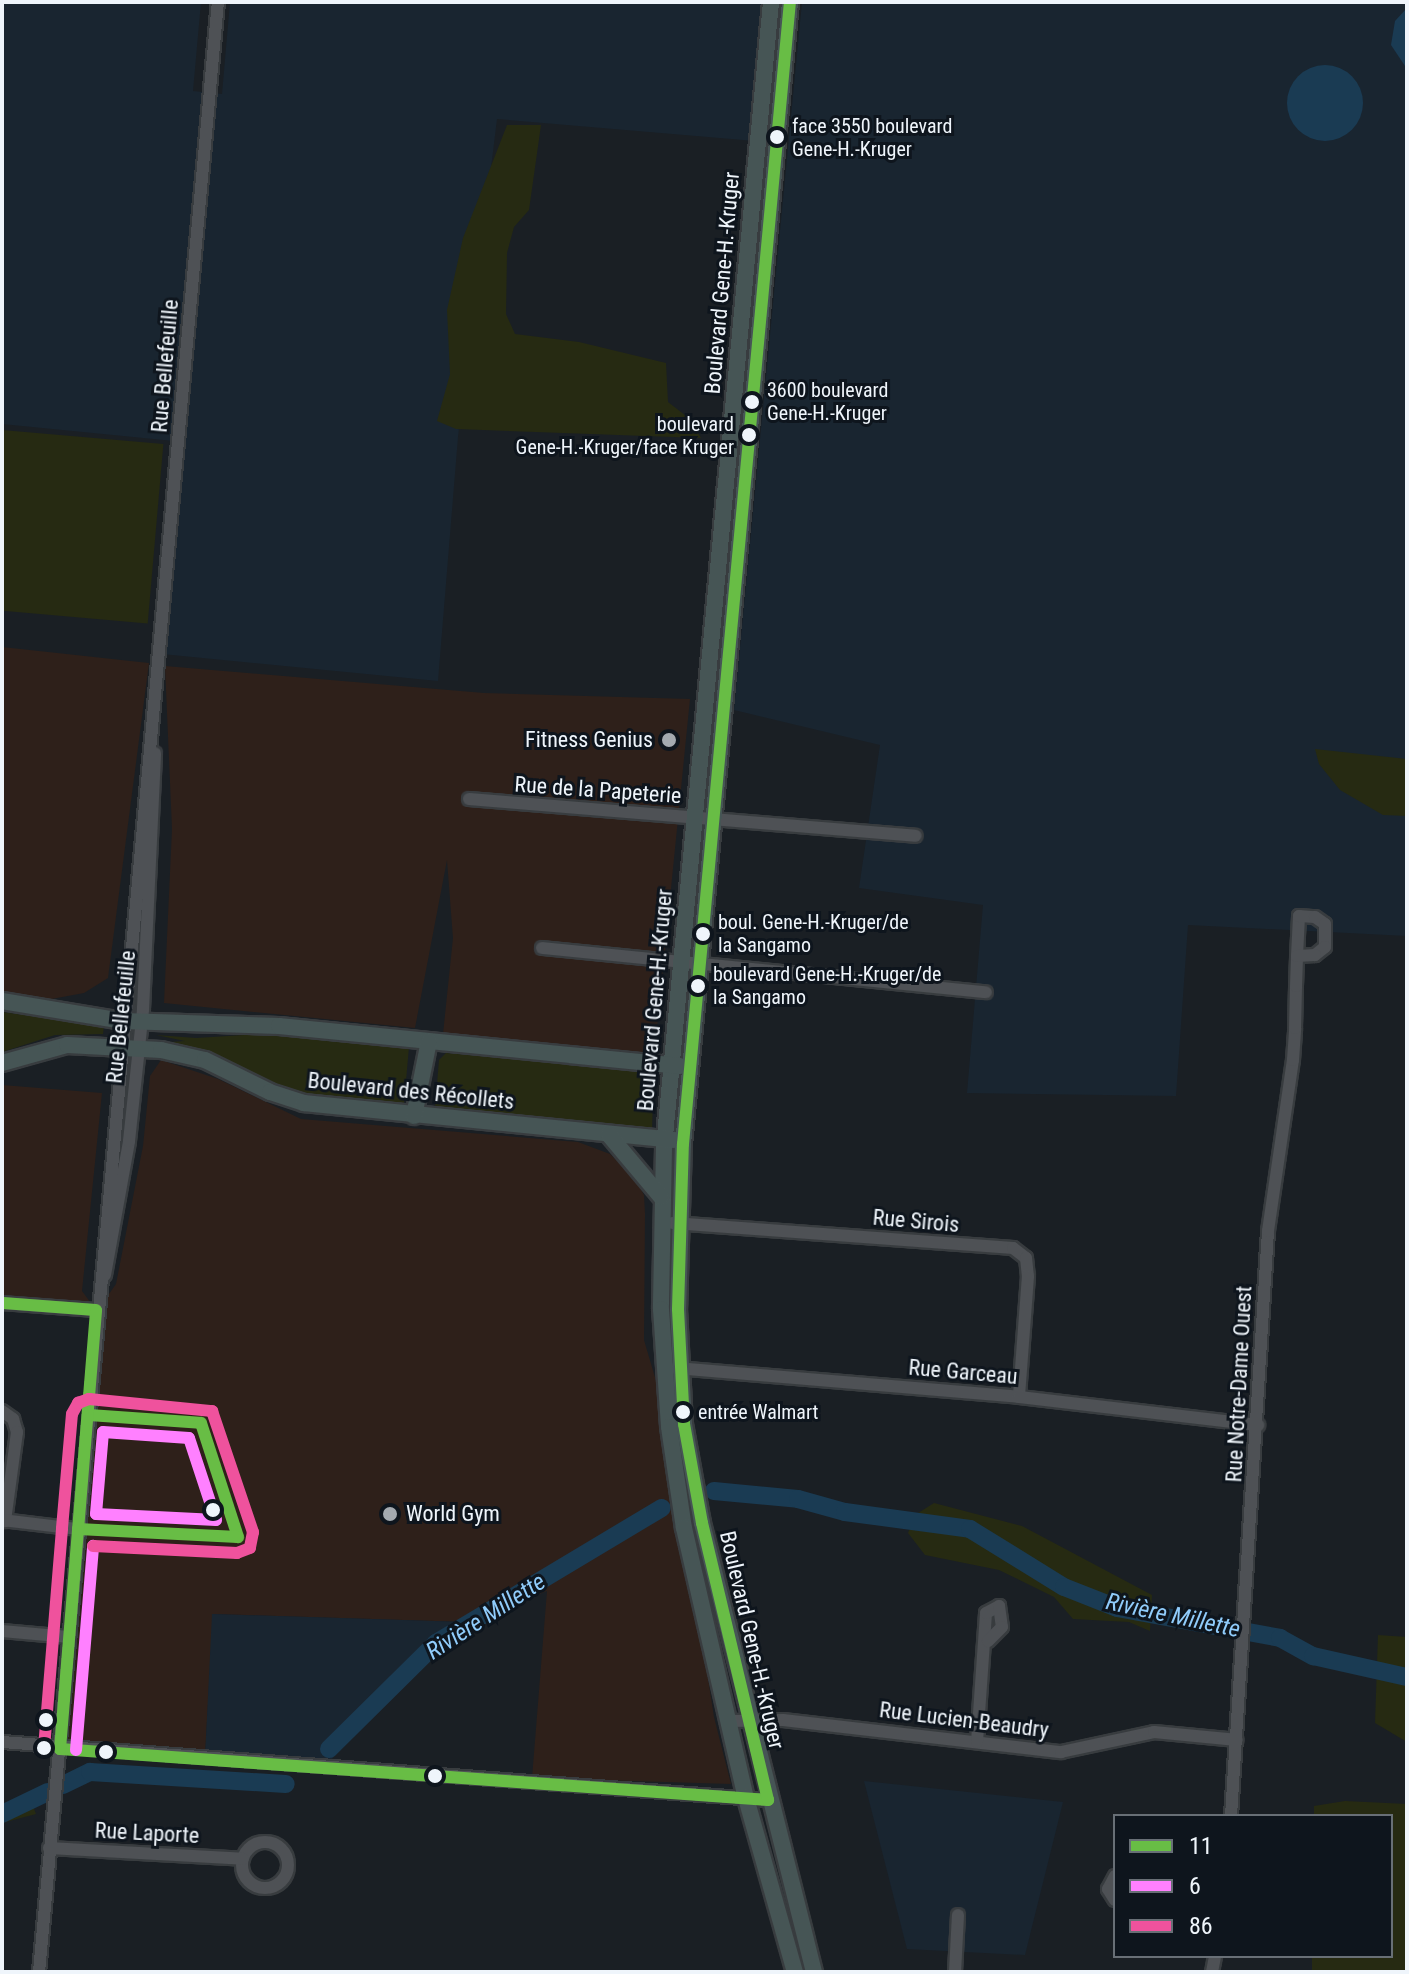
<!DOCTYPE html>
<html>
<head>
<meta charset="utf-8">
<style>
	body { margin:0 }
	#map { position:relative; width:1409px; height:1974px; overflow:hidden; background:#1a1f24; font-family:"Roboto Condensed",sans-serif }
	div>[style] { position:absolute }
	.commercial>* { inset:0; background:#2e201a }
	.built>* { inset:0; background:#192530 }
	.green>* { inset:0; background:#262a12; transform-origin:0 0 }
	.water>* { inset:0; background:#1a3b53 }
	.round { border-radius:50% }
	.river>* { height:18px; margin:-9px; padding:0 9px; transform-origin:9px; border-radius:9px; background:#1a3b53 }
	.roads { filter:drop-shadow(2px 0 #383c3f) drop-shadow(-2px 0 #383c3f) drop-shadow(0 2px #383c3f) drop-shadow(0 -2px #383c3f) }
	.minor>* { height:12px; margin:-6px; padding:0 6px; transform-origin:6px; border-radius:6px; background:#4e5155 }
	.minor>.ring { margin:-6px; padding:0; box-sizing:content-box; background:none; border:12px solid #4e5155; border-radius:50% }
	.major>* { height:16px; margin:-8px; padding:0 8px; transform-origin:8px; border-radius:8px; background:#465555 }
	.bus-1>* { height:12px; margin:-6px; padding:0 6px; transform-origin:6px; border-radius:6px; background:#68bd45 }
	.bus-2>* { height:12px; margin:-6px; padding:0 6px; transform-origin:6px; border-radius:6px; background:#ff80ff }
	.bus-3>* { height:12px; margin:-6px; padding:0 6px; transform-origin:6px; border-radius:6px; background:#ef529d }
	.dots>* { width:22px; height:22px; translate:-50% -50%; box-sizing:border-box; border:4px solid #0e151d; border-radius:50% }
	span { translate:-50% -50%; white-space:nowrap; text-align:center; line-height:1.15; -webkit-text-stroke:6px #0e151d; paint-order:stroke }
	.bus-label { font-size:20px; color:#eff5fb }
	.left { translate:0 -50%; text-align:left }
	.right { translate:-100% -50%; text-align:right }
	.street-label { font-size:22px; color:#eff5fb }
	.poi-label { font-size:22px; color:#eff5fb }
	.water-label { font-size:24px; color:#90ccfb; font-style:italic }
	.frame { position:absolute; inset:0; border:4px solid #eff5fb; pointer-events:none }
	.legend { position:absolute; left:1113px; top:1814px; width:280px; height:144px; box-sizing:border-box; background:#0e151d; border:2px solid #686f76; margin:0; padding:10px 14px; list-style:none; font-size:24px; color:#eff5fb }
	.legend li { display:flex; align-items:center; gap:16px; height:40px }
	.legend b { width:40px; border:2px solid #686f76 }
</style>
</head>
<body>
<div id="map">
	<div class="commercial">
		<i style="clip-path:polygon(2px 647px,149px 663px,108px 978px,84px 993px,46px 1000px,2px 991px)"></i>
		<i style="clip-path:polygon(165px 666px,484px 693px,690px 699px,655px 1048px,647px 1053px,443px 1034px,453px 938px,447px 860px,415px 1028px,164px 1003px,172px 829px)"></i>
		<i style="clip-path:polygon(161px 1060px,218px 1079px,301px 1119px,578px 1142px,610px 1154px,634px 1177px,644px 1195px,645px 1214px,644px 1340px,669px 1425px,714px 1717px,731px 1784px,532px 1778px,547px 1591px,466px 1622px,213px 1614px,205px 1757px,63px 1745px,97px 1311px,116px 1284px,143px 1146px,150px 1076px)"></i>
		<i style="clip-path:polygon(2px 1085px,102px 1093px,82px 1291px,96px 1310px,2px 1303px)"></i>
	</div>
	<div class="built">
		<i style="clip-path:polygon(2px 2px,201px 2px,193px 91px,222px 94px,230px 2px,769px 2px,755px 141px,497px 119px,458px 437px,438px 681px,162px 654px,184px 442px,2px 424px)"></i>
		<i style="clip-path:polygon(802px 2px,1407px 2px,1407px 936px,1188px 925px,1176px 1096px,967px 1093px,983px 905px,859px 888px,880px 745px,734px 710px)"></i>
		<i style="clip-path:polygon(212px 1614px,466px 1622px,328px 1763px,205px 1757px)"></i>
		<i style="clip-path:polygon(864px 1781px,1063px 1802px,1025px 1955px,907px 1949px)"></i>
	</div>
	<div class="green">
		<i style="clip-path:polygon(507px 125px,541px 125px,529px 210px,514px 227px,507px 253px,506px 314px,515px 334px,579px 342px,666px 363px,668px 402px,690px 419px,701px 438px,456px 429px,437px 421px,450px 374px,447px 310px,463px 238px)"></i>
		<i style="left:2px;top:430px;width:162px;height:180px;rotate:5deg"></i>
		<i style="clip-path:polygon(1315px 749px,1407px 759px,1407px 816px,1383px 815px,1340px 790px,1319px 764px)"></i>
		<i style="clip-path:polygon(2px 1012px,104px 1026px,103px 1034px,55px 1035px,2px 1052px)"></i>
		<i style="clip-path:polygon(274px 1033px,409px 1047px,404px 1103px,296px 1093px,203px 1052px,155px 1043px,185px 1041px,156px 1035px,196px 1038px)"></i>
		<i style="clip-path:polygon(446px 1053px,654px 1071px,652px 1129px,435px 1109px,439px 1060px)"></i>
		<i style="clip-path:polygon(934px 1503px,1022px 1526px,1152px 1595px,1150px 1631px,1129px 1622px,1073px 1619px,1054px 1597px,999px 1570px,925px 1555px,908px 1533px,915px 1515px)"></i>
		<i style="clip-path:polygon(1378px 1635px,1407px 1637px,1407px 1742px,1375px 1723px)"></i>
		<i style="clip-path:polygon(30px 1799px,36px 1814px,2px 1823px,2px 1805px)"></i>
		<i style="clip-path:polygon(1345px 1801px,1407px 1804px,1407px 1972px,1312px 1972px,1312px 1956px,1391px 1956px,1391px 1816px,1314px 1816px,1314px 1806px)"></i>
	</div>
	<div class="water">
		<i style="clip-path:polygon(1407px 8px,1407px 69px,1391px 45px,1395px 21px)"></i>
		<i class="round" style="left:1287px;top:65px;width:76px;height:76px"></i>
	</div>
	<div class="river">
		<i style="left:714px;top:1491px;width:84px;rotate:5.4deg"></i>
		<i style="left:798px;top:1499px;width:49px;rotate:15.5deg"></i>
		<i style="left:845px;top:1512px;width:126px;rotate:7.7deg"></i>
		<i style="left:970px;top:1529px;width:110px;rotate:31.7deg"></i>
		<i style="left:1064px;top:1587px;width:57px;rotate:21.6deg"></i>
		<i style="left:1117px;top:1608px;width:166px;rotate:10.4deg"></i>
		<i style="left:1280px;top:1638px;width:38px;rotate:29deg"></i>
		<i style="left:1313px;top:1656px;width:96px;rotate:12.6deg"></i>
		<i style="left:329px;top:1749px;width:151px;rotate:-44.7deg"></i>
		<i style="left:436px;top:1643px;width:263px;rotate:-30.9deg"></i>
		<i style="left:63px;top:1785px;width:30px;rotate:-26deg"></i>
		<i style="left:90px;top:1772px;width:196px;rotate:3.5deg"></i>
		<i style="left:2px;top:1814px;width:51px;rotate:-25.6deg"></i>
	</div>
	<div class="roads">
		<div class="minor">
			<i style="left:469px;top:799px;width:448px;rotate:4.7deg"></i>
			<i style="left:542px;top:948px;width:446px;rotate:5.7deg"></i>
			<i style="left:673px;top:1223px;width:341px;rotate:4.2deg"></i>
			<i style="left:1013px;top:1248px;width:16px;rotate:38deg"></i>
			<i style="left:1026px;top:1258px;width:18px;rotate:84deg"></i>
			<i style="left:1028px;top:1276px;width:121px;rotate:94.3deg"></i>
			<i style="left:105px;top:1275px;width:136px;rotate:-79.8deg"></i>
			<i style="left:129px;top:1141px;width:133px;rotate:-83.9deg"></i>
			<i style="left:143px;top:1009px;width:256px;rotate:-87.3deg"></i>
			<i style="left:2px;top:1303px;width:94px;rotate:4.3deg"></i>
			<i style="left:676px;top:1368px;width:344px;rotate:4.8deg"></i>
			<i style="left:1019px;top:1397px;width:241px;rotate:6.7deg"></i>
			<i style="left:2px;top:1411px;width:14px;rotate:36deg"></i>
			<i style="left:13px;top:1419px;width:14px;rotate:73deg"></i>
			<i style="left:17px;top:1432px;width:90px;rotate:97.7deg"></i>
			<i style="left:2px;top:1520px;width:77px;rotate:6.8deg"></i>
			<i style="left:2px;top:1631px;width:67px;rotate:5.1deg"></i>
			<i style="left:731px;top:1721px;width:52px;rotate:-1.1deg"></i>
			<i style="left:783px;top:1720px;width:280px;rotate:6.6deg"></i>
			<i style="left:1061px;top:1752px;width:95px;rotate:-12.1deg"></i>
			<i style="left:1154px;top:1732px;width:83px;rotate:5.5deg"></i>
			<i style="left:2px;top:1742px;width:768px;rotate:4.33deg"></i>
			<i style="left:977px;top:1742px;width:129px;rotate:-86deg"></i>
			<i style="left:986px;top:1613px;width:15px;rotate:-28deg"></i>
			<i style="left:999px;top:1606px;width:21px;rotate:82deg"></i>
			<i style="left:1002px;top:1627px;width:20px;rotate:135deg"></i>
			<i style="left:1231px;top:1816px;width:586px;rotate:-86.38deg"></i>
			<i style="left:1268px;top:1231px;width:173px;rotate:-81.7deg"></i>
			<i style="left:1293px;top:1060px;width:32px;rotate:-86deg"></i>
			<i style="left:1295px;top:1028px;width:42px;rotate:-88.6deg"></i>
			<i style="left:1296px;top:986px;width:30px;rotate:-88deg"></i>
			<i style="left:1297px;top:956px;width:40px;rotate:-87.1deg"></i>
			<i style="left:1299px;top:916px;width:16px;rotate:4deg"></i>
			<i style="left:1315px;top:917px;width:12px;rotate:35deg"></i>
			<i style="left:1325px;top:924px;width:23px;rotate:90deg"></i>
			<i style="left:1325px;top:947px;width:13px;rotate:141deg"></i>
			<i style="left:1315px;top:955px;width:18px;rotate:177deg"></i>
			<i class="ring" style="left:242px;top:1842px;width:34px;height:34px"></i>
			<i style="left:49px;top:1848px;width:194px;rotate:3.2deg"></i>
			<i style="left:1115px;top:1876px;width:15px;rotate:118deg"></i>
			<i style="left:1108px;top:1889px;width:13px;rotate:58deg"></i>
			<i style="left:39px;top:1972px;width:1978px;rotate:-84.81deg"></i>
			<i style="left:955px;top:1972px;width:57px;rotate:-87deg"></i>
			<i style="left:1212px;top:1972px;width:16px;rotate:-79deg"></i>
		</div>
		<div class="major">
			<i style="left:771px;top:2px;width:1150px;rotate:95.34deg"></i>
			<i style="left:664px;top:1147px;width:162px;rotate:91.1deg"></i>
			<i style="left:661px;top:1309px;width:118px;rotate:86.1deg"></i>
			<i style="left:669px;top:1427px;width:102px;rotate:81.6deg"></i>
			<i style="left:684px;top:1528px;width:277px;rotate:77.1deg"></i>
			<i style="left:746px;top:1798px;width:181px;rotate:74.3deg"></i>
			<i style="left:790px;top:2px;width:1147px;rotate:95.35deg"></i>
			<i style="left:683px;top:1144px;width:165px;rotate:91.7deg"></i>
			<i style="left:678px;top:1309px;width:115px;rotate:87deg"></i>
			<i style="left:684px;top:1424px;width:101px;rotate:79.7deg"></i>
			<i style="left:702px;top:1523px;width:463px;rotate:76deg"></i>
			<i style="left:2px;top:1001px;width:123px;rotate:9.4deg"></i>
			<i style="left:123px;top:1021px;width:156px;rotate:1.8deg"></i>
			<i style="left:279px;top:1026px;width:403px;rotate:5.7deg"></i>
			<i style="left:2px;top:1063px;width:67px;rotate:-15.5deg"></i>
			<i style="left:67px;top:1045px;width:94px;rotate:3deg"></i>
			<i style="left:161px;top:1050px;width:45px;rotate:12.8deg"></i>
			<i style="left:205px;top:1060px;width:72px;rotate:26.2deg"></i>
			<i style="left:270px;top:1092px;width:36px;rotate:18deg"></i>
			<i style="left:304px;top:1103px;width:372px;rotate:5.7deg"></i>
			<i style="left:414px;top:1116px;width:76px;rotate:-78.7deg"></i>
			<i style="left:609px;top:1135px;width:81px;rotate:50deg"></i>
		</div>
	</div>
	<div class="bus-1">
		<i style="left:2px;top:1303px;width:94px;rotate:4.3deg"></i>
		<i style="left:88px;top:1415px;width:113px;rotate:4deg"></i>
		<i style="left:201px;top:1423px;width:120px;rotate:72deg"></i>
		<i style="left:78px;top:1529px;width:160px;rotate:2.9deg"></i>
		<i style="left:60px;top:1749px;width:710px;rotate:4.12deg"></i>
		<i style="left:768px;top:1800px;width:285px;rotate:-103.4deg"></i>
		<i style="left:702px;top:1523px;width:101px;rotate:-100.3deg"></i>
		<i style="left:684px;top:1424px;width:115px;rotate:-93deg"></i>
		<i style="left:678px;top:1309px;width:165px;rotate:-88.3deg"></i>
		<i style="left:683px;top:1144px;width:1147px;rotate:-84.65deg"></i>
		<i style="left:60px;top:1749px;width:440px;rotate:-85.3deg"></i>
	</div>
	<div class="bus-2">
		<i style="left:103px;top:1432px;width:86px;rotate:4deg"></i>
		<i style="left:189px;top:1438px;width:86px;rotate:71.8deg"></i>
		<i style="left:216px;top:1520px;width:120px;rotate:-177.1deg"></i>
		<i style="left:96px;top:1514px;width:82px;rotate:-85.1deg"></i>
		<i style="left:76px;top:1750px;width:205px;rotate:-85.2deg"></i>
	</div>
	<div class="bus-3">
		<i style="left:62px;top:1528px;width:114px;rotate:-85deg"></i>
		<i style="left:72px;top:1414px;width:13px;rotate:-61deg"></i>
		<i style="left:78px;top:1403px;width:12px;rotate:-20deg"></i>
		<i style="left:89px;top:1399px;width:124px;rotate:5.6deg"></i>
		<i style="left:212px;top:1411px;width:128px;rotate:71.3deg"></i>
		<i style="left:253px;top:1532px;width:16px;rotate:101deg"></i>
		<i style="left:250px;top:1548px;width:14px;rotate:159deg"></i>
		<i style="left:237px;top:1553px;width:144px;rotate:-177.2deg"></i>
		<i style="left:44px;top:1748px;width:220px;rotate:-85.3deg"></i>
	</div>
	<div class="dots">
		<i style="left:777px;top:137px;background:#eff5fb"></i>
		<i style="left:752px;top:402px;background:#eff5fb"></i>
		<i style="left:749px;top:435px;background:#eff5fb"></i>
		<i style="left:669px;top:740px;background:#a4aab0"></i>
		<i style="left:703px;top:934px;background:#eff5fb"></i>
		<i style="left:698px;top:986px;background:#eff5fb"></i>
		<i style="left:683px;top:1412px;background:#eff5fb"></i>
		<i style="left:213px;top:1510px;background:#eff5fb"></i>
		<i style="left:390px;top:1514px;background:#a4aab0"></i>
		<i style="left:46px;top:1720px;background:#eff5fb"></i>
		<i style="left:44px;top:1748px;background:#eff5fb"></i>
		<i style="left:106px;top:1752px;background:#eff5fb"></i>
		<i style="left:435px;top:1776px;background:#eff5fb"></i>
	</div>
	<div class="bus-label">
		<span class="left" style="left:792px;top:138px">face 3550 boulevard<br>Gene-H.-Kruger</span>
		<span class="left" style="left:767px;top:402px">3600 boulevard<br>Gene-H.-Kruger</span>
		<span class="right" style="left:734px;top:436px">boulevard<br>Gene-H.-Kruger/face Kruger</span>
		<span class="left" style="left:718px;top:934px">boul. Gene-H.-Kruger/de<br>la Sangamo</span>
		<span class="left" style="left:713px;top:986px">boulevard Gene-H.-Kruger/de<br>la Sangamo</span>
		<span class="left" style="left:698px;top:1412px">entrée Walmart</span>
	</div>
	<div class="street-label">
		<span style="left:722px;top:283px;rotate:-85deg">Boulevard Gene-H.-Kruger</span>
		<span style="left:165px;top:366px;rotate:-85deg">Rue Bellefeuille</span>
		<span style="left:598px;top:790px;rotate:4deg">Rue de la Papeterie</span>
		<span style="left:655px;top:1000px;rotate:-85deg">Boulevard Gene-H.-Kruger</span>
		<span style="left:121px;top:1017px;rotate:-84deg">Rue Bellefeuille</span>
		<span style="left:411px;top:1091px;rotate:6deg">Boulevard des Récollets</span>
		<span style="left:916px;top:1221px;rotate:5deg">Rue Sirois</span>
		<span style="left:963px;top:1372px;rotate:5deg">Rue Garceau</span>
		<span style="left:1239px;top:1384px;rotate:-87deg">Rue Notre-Dame Ouest</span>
		<span style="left:752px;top:1640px;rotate:77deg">Boulevard Gene-H.-Kruger</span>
		<span style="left:964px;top:1720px;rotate:7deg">Rue Lucien-Beaudry</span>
		<span style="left:147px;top:1833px;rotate:3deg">Rue Laporte</span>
	</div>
	<div class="poi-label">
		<span class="right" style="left:653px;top:740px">Fitness Genius</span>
		<span class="left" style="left:406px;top:1514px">World Gym</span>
	</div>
	<div class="water-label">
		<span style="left:1173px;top:1616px;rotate:12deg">Rivière Millette</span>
		<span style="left:486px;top:1617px;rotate:-33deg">Rivière Millette</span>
	</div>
	<div class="frame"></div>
	<ul class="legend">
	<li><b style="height:10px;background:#68bd45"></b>11</li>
	<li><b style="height:10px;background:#ff80ff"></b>6</li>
	<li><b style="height:10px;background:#ef529d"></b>86</li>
	</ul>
</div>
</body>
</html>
